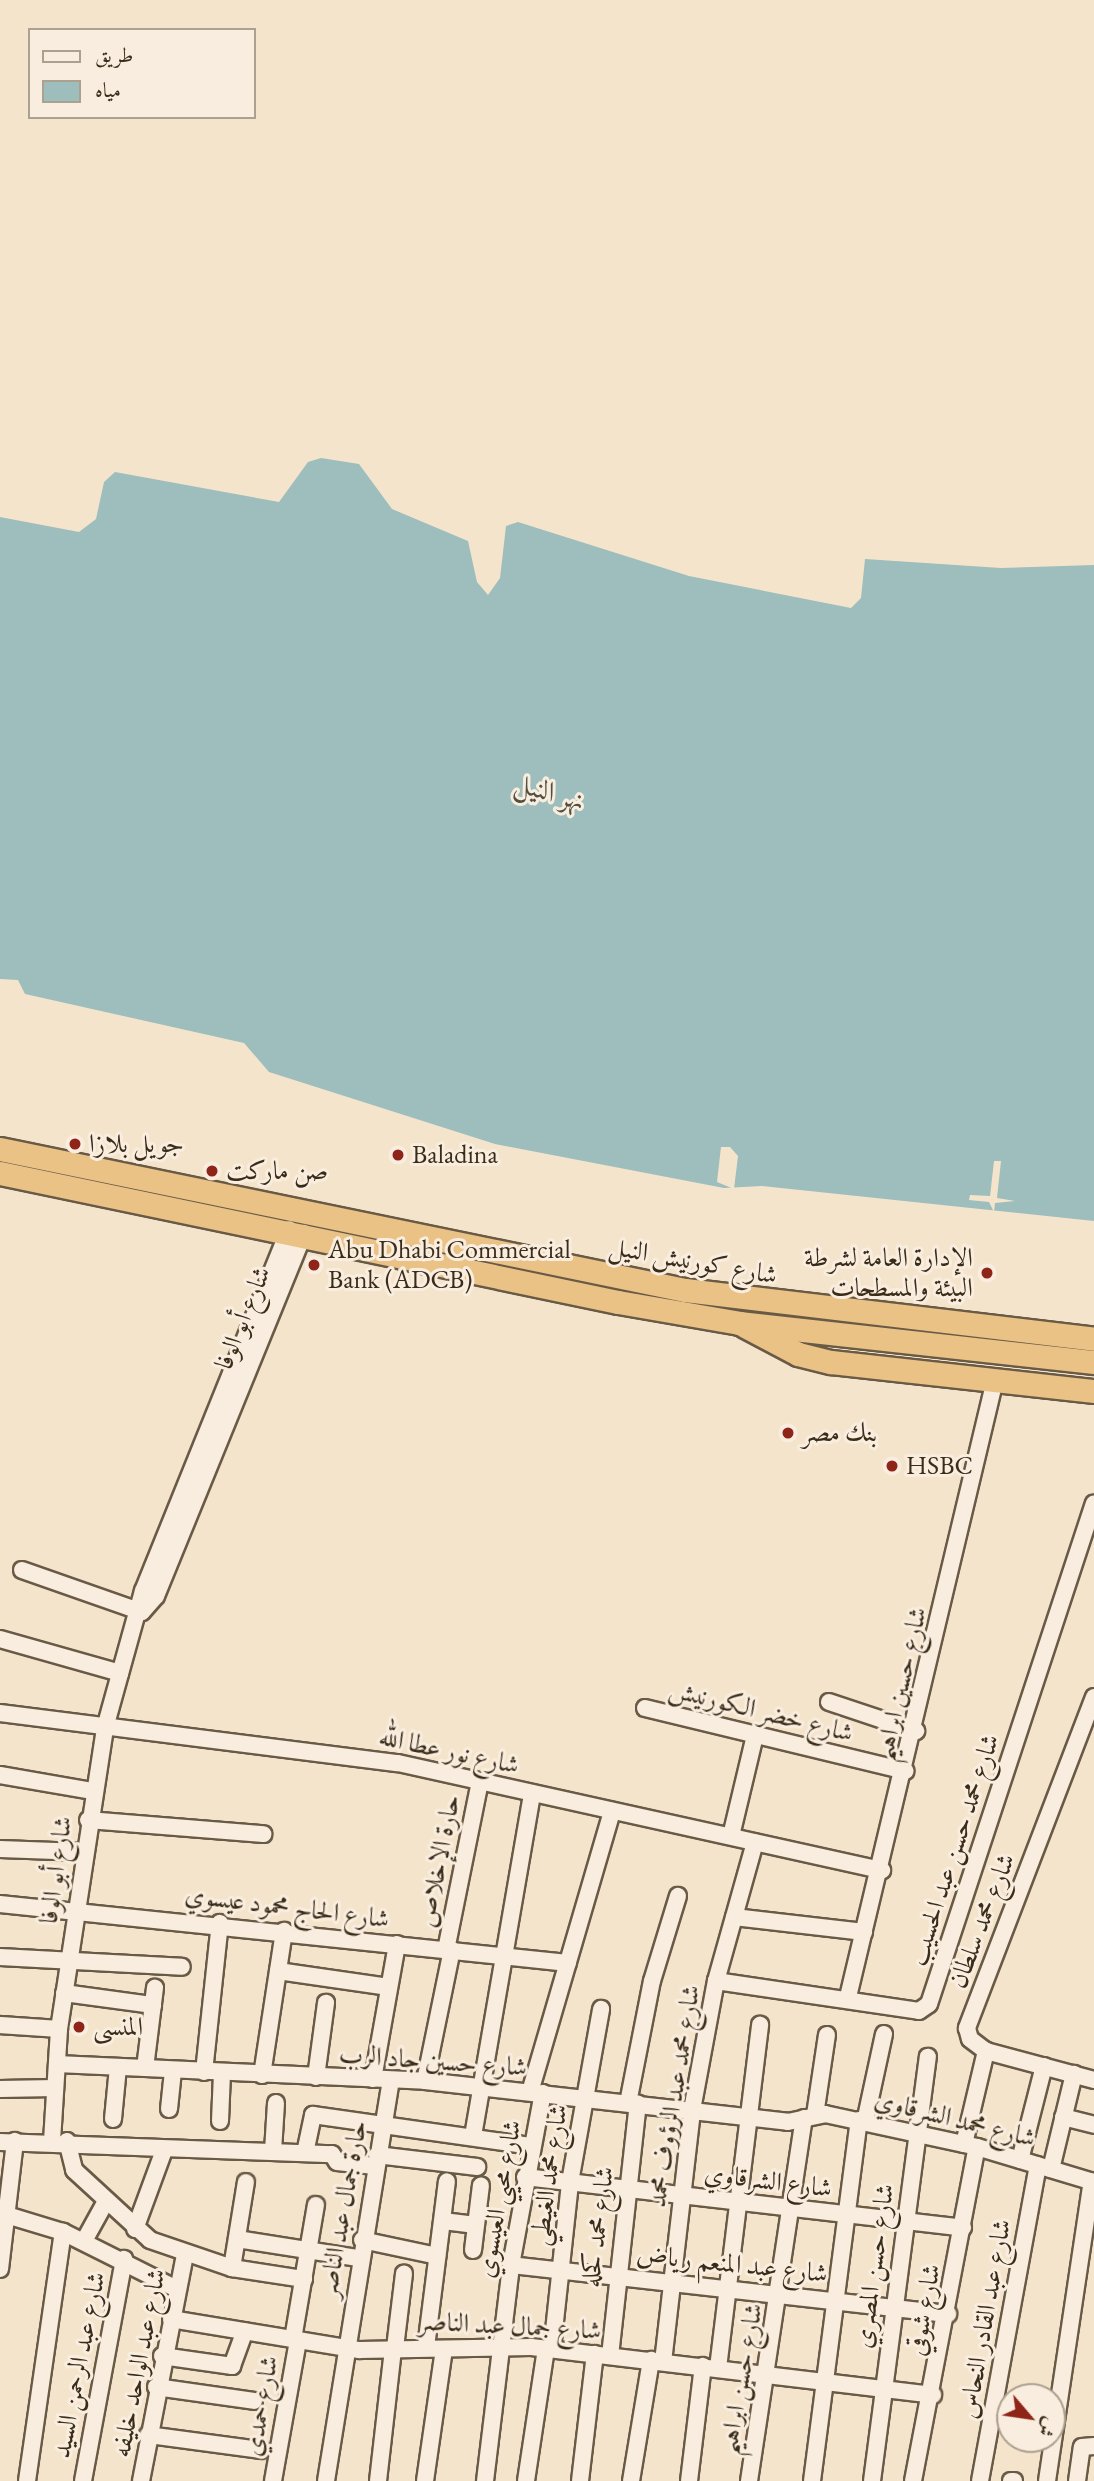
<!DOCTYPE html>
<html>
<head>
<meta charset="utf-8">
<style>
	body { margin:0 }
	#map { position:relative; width:1094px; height:2481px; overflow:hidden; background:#f5e4cc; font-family:"EB Garamond",Amiri,serif }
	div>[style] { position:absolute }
	.water>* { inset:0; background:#9dbebc }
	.pier>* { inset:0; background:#f5e4cc }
	.roads { filter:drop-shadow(2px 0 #695a46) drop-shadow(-2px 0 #695a46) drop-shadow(0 2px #695a46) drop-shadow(0 -2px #695a46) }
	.minor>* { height:16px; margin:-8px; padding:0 8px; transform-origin:8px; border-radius:8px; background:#f8edde }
	.highway>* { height:23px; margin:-11.5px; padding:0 11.5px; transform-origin:11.5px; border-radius:11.5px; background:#eac286 }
	.dots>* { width:19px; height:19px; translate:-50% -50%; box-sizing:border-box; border:4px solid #f8edde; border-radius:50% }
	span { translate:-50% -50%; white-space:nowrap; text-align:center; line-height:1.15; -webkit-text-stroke:6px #f8edde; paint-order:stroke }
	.poi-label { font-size:26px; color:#3a2c19 }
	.left { translate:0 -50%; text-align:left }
	.right { translate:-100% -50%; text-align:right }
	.street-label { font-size:26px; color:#3a2c19 }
	.water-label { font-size:28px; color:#535042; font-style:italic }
	.legend { position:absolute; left:28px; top:28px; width:228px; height:91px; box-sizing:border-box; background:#f8edde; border:2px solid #aca08f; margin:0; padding:9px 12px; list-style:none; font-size:21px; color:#3a2c19 }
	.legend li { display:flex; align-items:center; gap:14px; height:35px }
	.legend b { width:35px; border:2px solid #aca08f }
	.north { position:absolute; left:996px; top:2383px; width:70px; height:70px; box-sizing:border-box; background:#f8edde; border:2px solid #aca08f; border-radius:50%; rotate:119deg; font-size:19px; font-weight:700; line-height:28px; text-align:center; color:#3a2c19 }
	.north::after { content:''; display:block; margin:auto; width:24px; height:32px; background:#8f2418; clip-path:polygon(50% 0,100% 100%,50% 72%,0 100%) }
</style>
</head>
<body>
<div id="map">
	<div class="water">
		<i style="clip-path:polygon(321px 458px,359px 464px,392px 509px,468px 541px,477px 582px,488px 595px,500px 578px,506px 526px,518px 522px,689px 576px,851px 608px,861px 598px,865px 559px,1001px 568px,1094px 565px,1094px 1221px,762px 1186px,724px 1188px,495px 1144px,269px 1072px,244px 1043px,25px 994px,18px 980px,0 979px,0 517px,79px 532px,96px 519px,104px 482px,115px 472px,279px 502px,308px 462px)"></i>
	</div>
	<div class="pier">
		<i style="clip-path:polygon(721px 1147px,730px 1147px,738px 1156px,734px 1189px,717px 1182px)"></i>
		<i style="clip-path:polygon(994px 1161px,1001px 1161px,997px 1198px,1015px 1201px,995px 1203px,994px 1212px,989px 1202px,969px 1200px,970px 1195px,990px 1196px)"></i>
	</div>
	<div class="roads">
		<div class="minor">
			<i style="left:22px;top:1570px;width:127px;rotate:19.3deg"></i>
			<i style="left:142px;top:1612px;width:21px;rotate:-49deg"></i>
			<i style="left:156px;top:1596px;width:392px;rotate:-67.8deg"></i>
			<i style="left:0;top:1639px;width:125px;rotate:15.8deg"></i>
			<i style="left:1094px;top:1697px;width:355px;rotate:111deg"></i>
			<i style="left:967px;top:2028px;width:11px;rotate:75deg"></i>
			<i style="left:970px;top:2039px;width:20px;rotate:37deg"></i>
			<i style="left:986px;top:2051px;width:112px;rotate:15deg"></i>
			<i style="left:829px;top:1702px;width:92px;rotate:18.4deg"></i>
			<i style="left:645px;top:1708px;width:268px;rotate:13.6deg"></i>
			<i style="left:0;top:1713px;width:401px;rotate:7.2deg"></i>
			<i style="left:398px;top:1763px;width:496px;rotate:12.5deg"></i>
			<i style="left:0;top:1775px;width:93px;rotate:9.9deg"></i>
			<i style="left:88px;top:1820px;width:176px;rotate:4.6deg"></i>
			<i style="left:731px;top:1836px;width:104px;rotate:-76.6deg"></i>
			<i style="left:0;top:1849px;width:83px;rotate:2.1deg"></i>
			<i style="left:0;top:1904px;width:571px;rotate:5.93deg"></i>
			<i style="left:734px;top:1917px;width:131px;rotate:6.6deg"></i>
			<i style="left:446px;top:1950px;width:171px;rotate:-78.6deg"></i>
			<i style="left:0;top:1957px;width:182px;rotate:3.1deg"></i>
			<i style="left:278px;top:1971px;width:112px;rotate:8.2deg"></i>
			<i style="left:716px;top:1981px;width:205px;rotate:8.4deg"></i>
			<i style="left:919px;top:2011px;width:12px;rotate:-35deg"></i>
			<i style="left:929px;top:2004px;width:527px;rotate:-71.77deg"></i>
			<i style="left:64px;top:1993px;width:90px;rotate:7.7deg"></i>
			<i style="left:848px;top:1997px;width:634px;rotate:-76.6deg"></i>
			<i style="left:0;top:2025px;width:59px;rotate:3.9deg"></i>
			<i style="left:57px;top:2064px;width:368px;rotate:2.6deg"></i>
			<i style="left:425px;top:2081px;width:365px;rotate:6.4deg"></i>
			<i style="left:788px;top:2122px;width:38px;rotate:-12deg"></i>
			<i style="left:825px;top:2114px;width:156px;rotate:12.2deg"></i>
			<i style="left:977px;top:2147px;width:122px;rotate:16.7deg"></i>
			<i style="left:145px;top:2068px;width:81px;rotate:-82.9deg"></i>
			<i style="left:204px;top:2072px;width:150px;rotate:-83.9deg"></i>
			<i style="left:262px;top:2075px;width:146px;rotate:-81.3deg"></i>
			<i style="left:316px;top:2077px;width:75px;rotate:-82.3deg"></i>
			<i style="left:373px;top:2079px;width:137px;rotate:-79.9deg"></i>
			<i style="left:425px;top:2081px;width:134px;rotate:-78.4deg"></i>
			<i style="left:0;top:2089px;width:55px;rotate:-1deg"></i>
			<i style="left:530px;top:2092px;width:293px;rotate:-73.7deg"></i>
			<i style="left:628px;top:2103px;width:124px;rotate:-78.9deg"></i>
			<i style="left:652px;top:1981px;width:89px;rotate:-73deg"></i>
			<i style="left:169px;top:2109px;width:39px;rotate:-84deg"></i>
			<i style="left:815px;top:2115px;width:81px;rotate:-81.5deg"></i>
			<i style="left:1063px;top:2117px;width:32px;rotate:14deg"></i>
			<i style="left:113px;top:2119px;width:52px;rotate:-84.5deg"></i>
			<i style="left:220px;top:2121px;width:48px;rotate:-87.6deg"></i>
			<i style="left:865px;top:2122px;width:90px;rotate:-77.8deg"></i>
			<i style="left:473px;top:2136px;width:348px;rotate:-80.2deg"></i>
			<i style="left:52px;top:2141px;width:112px;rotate:-86.4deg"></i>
			<i style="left:59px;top:2029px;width:304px;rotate:-81.3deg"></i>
			<i style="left:105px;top:1728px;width:142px;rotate:-74.5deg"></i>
			<i style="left:143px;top:1591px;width:390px;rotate:-68deg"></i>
			<i style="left:67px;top:2141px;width:30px;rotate:76deg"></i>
			<i style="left:74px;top:2170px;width:103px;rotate:42.6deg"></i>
			<i style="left:150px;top:2240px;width:87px;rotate:18.9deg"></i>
			<i style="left:232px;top:2268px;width:73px;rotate:8.7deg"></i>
			<i style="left:0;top:2142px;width:332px;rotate:2.1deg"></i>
			<i style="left:332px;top:2154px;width:9px;rotate:58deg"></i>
			<i style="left:337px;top:2162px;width:38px;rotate:6deg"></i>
			<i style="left:964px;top:2144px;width:96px;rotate:-76.7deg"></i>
			<i style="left:273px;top:2151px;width:48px;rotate:-86.4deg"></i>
			<i style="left:305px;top:2153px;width:39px;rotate:-78deg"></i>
			<i style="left:313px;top:2115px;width:221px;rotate:8.1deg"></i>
			<i style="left:377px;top:2155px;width:101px;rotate:6.8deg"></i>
			<i style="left:1020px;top:2160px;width:97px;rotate:-75.7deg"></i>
			<i style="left:1051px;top:2169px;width:98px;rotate:-76.4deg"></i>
			<i style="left:525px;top:2177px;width:441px;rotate:6.6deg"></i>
			<i style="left:0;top:2213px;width:66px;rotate:16.8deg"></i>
			<i style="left:63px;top:2232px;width:127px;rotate:26.6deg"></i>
			<i style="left:443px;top:2221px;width:33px;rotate:7deg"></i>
			<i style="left:135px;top:2229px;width:84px;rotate:-69.8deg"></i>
			<i style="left:237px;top:2239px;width:123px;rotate:8.9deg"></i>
			<i style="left:362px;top:2240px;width:77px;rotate:12deg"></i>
			<i style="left:84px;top:2241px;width:43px;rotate:-61.1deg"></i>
			<i style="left:473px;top:2250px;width:65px;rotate:-83deg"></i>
			<i style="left:511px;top:2265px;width:440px;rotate:6.4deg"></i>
			<i style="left:232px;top:2268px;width:87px;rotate:-80.8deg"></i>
			<i style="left:0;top:2269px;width:129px;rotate:-83.3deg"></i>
			<i style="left:171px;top:2319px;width:191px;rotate:9.4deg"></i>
			<i style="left:359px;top:2350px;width:172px;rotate:-1deg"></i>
			<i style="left:531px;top:2347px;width:405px;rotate:6.8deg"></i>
			<i style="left:293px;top:2339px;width:136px;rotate:-80.3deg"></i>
			<i style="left:426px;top:2347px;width:167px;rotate:-82.8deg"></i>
			<i style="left:395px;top:2348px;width:75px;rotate:-83.1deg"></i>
			<i style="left:552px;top:2349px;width:168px;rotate:-83.8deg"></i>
			<i style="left:570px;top:2182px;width:176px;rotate:-79.8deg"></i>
			<i style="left:162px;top:2356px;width:71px;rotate:8.1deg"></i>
			<i style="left:232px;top:2366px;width:37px;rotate:-70deg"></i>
			<i style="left:610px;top:2356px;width:254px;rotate:-83.7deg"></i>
			<i style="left:663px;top:2362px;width:254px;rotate:-83.4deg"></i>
			<i style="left:692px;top:2110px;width:131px;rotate:-79.5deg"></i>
			<i style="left:716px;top:1981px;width:144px;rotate:-74.3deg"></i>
			<i style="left:718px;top:2368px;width:346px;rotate:-83deg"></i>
			<i style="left:156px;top:2387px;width:99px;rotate:8.1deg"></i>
			<i style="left:148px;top:2435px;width:114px;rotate:7.6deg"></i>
			<i style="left:27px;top:2481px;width:252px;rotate:-81.8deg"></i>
			<i style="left:83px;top:2481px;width:226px;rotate:-79.5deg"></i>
			<i style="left:141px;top:2481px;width:231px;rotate:-79deg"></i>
			<i style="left:273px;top:2481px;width:143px;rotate:-79.9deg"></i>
			<i style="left:326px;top:2481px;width:406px;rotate:-80.8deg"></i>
			<i style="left:378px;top:2481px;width:133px;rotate:-83.5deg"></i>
			<i style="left:425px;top:2481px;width:133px;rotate:-81.8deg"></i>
			<i style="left:485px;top:2481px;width:218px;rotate:-83.1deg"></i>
			<i style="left:511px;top:2265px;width:175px;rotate:-79.5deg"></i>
			<i style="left:526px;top:2481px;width:134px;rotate:-81.4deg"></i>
			<i style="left:580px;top:2481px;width:128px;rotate:-83.3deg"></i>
			<i style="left:631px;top:2481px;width:123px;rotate:-80.6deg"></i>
			<i style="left:689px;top:2481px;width:116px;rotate:-83.1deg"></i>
			<i style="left:749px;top:2481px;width:367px;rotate:-81.4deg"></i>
			<i style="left:812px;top:2481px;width:364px;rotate:-82.6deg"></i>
			<i style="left:872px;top:2481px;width:428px;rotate:-82.5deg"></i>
			<i style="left:913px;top:2481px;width:340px;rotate:-79.2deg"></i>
			<i style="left:980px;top:2481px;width:321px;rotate:-79.6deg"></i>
			<i style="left:1011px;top:2481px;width:3px"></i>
			<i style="left:1047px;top:2481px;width:303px;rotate:-81.5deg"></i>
			<i style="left:1077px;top:2481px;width:34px;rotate:-82deg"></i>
			<i style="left:1082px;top:2447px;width:12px;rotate:-5deg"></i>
		</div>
		<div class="highway">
			<i style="left:0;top:1149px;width:699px;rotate:11.63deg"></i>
			<i style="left:685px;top:1290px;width:412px;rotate:6.8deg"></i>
			<i style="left:0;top:1173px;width:631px;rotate:11.79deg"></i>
			<i style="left:618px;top:1302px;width:123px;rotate:9.8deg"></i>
			<i style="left:739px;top:1323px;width:357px;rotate:6.3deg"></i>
			<i style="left:745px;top:1326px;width:60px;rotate:27.8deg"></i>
			<i style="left:798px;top:1354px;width:34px;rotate:14deg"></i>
			<i style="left:831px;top:1362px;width:265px;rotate:6.3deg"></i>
		</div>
	</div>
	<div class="dots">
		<i style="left:75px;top:1144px;background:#8f2418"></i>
		<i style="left:398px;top:1155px;background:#8f2418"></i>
		<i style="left:212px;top:1171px;background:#8f2418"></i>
		<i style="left:314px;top:1265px;background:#8f2418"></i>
		<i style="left:987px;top:1273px;background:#8f2418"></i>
		<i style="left:788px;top:1433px;background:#8f2418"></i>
		<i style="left:892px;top:1466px;background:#8f2418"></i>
		<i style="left:79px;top:2027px;background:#8f2418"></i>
	</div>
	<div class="poi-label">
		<span class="left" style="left:89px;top:1144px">جويل بلازا</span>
		<span class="left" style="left:412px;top:1155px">Baladina</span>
		<span class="left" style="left:226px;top:1171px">صن ماركت</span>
		<span class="left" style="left:328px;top:1265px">Abu Dhabi Commercial<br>Bank (ADCB)</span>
		<span class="right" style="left:973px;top:1273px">الإدارة العامة لشرطة<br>البيئة والمسطحات</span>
		<span class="left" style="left:802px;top:1433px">بنك مصر</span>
		<span class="left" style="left:906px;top:1466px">HSBC</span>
		<span class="left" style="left:93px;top:2027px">المنسى</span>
	</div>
	<div class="street-label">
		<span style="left:693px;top:1261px;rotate:10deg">شارع كورنيش النيل</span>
		<span style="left:243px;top:1318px;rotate:-68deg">شارع أبو الوفا</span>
		<span style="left:901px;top:1684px;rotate:-77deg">شارع حسين ابراهيم</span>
		<span style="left:761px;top:1711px;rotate:14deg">شارع خضر الكورنيش</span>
		<span style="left:449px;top:1751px;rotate:12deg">شارع نور عطا الله</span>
		<span style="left:954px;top:1850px;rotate:-72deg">شارع محمد حسن عبد الحسيب</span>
		<span style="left:439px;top:1861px;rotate:-79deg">حارة الإخلاص</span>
		<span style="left:56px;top:1870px;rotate:-82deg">شارع أبو الوفا</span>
		<span style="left:287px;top:1907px;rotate:7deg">شارع الحاج محمود عيسوي</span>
		<span style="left:982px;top:1921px;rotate:-69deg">شارع محمد سلطان</span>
		<span style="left:433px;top:2061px;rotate:4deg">شارع حسين جاد الرب</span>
		<span style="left:674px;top:2096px;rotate:-81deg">شارع محمد عبد الرؤوف محمد</span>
		<span style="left:955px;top:2119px;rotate:14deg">شارع محمد الشرقاوي</span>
		<span style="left:549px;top:2175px;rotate:-82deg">شارع محمد الغيطي</span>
		<span style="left:768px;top:2181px;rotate:7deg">شارع الشرقاوي</span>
		<span style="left:499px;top:2199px;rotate:-80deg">شارع محيي العيسوي</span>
		<span style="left:343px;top:2209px;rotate:-80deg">حارة جمال عبد الناصر</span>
		<span style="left:598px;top:2227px;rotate:-83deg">شارع محمد كحله</span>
		<span style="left:732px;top:2264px;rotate:6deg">شارع عبد المنعم رياض</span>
		<span style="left:874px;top:2266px;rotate:-82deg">شارع حسن المصري</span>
		<span style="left:924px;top:2310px;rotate:-80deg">شارع شوقي</span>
		<span style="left:985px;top:2319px;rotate:-80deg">شارع عبد القادر النحاس</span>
		<span style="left:510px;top:2326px;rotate:3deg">شارع جمال عبد الناصر</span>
		<span style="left:139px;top:2363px;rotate:-79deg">شارع عبد الواحد خليفه</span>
		<span style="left:79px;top:2365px;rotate:-79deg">شارع عبد الرحمن السيد</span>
		<span style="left:741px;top:2379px;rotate:-80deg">شارع حسن ابراهيم</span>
		<span style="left:261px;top:2406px;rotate:-80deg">شارع حمدي</span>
	</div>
	<div class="water-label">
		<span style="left:550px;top:791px;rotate:16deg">نهر النيل</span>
	</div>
	<ul class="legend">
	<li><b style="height:9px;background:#f8edde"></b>طريق</li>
	<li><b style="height:19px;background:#9dbebc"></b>مياه</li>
	</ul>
	<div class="north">ش</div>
</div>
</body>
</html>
